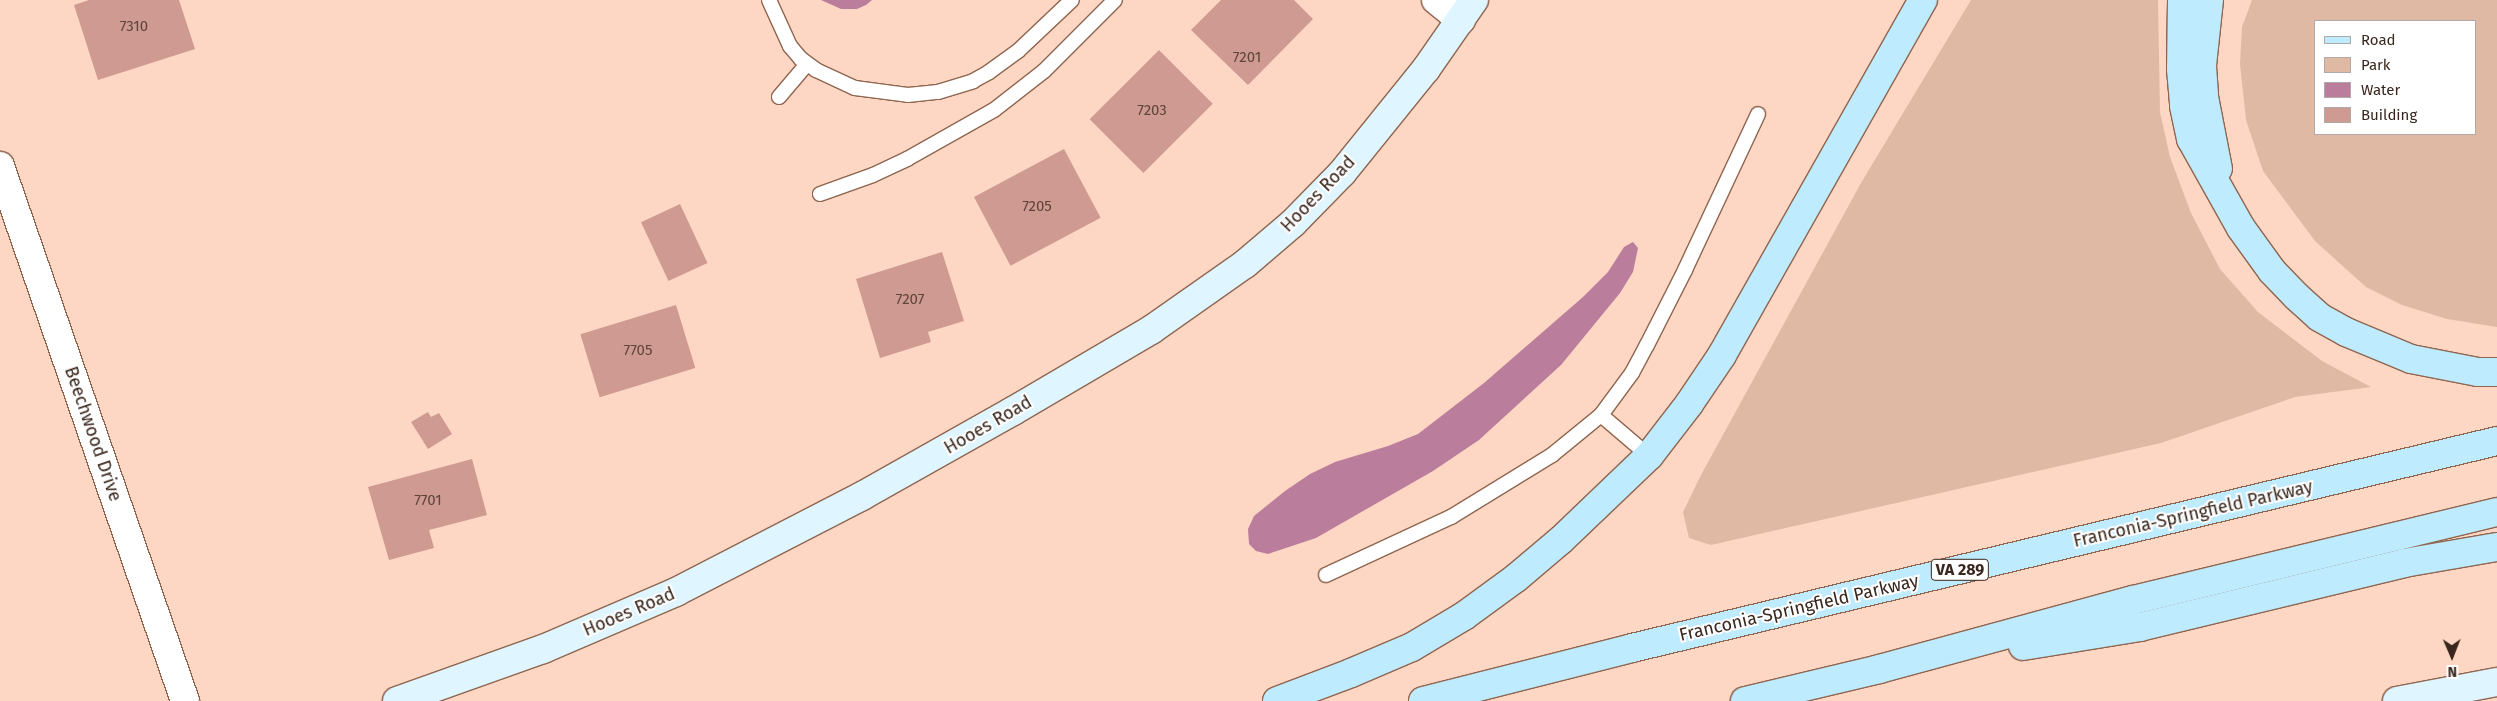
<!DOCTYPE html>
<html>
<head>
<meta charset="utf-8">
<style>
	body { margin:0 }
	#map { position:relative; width:2497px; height:701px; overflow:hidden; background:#fdd7c3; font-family:"Fira Sans",sans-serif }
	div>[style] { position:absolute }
	.green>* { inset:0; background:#e0b9a5 }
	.water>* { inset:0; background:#bb7d9c }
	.building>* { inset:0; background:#ce9a92; transform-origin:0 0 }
	.roads { filter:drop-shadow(1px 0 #8f654f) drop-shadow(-1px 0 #8f654f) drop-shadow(0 1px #8f654f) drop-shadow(0 -1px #8f654f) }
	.lane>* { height:14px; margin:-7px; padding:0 7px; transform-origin:7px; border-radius:7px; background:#fff }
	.street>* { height:28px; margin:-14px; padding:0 14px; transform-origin:14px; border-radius:14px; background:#fff }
	.secondary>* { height:28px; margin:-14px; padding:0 14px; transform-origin:14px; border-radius:14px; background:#dff5ff }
	.primary>* { height:28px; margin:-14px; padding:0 14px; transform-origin:14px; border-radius:14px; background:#bfebfe }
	span { translate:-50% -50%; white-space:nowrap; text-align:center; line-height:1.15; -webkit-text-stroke:4px #fff; paint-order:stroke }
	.number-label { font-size:15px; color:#5e443a }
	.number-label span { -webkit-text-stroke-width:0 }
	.shield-label span { padding:1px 4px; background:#fff; border:1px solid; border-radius:4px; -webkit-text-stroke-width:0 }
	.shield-label { font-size:16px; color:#39271d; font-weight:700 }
	.street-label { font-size:18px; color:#39271d }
	.legend { position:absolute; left:2314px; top:20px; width:162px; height:115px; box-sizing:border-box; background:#fff; border:1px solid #b0a9a5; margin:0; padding:6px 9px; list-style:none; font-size:15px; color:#39271d }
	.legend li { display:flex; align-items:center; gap:10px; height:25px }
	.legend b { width:25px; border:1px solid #b0a9a5 }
	.north { position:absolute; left:2427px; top:631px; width:50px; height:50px; -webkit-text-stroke:4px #fff; paint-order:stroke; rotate:179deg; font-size:14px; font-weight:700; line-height:20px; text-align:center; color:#39271d }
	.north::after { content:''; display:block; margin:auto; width:18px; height:22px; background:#39271d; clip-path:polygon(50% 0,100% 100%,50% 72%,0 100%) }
</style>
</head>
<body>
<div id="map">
	<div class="green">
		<i style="clip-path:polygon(1971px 0,2158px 0,2160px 112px,2170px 157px,2191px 213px,2220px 269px,2258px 312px,2322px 361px,2371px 387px,2295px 397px,2161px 443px,1711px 545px,1689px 538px,1683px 512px,1701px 475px,1861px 183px)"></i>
		<i style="clip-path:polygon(evenodd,2252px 0,2497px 0,2497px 327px,2447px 319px,2402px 305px,2366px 287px,2315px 241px,2263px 171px,2246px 120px,2240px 64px,2242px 27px,2252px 0,2316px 21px,2476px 21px,2476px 134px,2316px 134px,2316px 21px)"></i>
	</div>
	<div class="water">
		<i style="clip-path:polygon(821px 0,872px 0,866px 5px,857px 9px,841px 9px)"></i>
		<i style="clip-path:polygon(1633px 242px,1638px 248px,1633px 272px,1620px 293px,1561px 365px,1479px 440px,1433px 471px,1316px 538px,1268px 554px,1256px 551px,1249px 544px,1248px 529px,1254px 516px,1285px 491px,1310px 474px,1335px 462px,1388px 446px,1418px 434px,1484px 383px,1583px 297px,1608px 272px,1624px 247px)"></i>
	</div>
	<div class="building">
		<i style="clip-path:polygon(89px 0,179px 0,195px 49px,98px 80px,74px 5px)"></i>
		<i style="clip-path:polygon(1221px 0,1294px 0,1313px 19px,1248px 85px,1191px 30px)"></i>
		<i style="left:1159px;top:50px;width:76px;height:98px;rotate:45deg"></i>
		<i style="left:1064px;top:149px;width:78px;height:102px;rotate:62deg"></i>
		<i style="left:680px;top:204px;width:65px;height:43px;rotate:65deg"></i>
		<i style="clip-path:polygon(942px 252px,964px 321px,928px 332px,931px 342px,880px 358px,856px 279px)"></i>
		<i style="left:676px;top:305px;width:66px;height:100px;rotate:73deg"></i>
		<i style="clip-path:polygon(428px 412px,431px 417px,439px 413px,452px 434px,428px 449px,411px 422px)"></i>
		<i style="clip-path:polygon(472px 459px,487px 515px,429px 530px,434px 548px,389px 560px,368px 487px)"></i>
	</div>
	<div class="roads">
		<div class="lane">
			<i style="left:769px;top:0;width:51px;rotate:65.5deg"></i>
			<i style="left:790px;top:46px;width:17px;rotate:50deg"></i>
			<i style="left:801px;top:59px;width:19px;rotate:36deg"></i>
			<i style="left:816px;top:70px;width:43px;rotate:24.8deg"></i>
			<i style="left:855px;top:88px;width:53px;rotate:7.5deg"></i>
			<i style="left:908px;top:95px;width:30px;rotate:-6deg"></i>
			<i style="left:938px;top:92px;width:37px;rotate:-17deg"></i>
			<i style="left:973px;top:81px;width:18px;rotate:-29deg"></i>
			<i style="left:989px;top:72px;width:36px;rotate:-36deg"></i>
			<i style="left:1018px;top:51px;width:74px;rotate:-43.4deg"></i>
			<i style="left:779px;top:97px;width:43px;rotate:-49.7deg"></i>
			<i style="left:820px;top:194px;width:56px;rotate:-19.7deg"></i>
			<i style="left:873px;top:175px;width:38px;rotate:-25deg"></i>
			<i style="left:907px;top:159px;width:100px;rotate:-29.4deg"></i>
			<i style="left:994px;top:110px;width:63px;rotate:-38deg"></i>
			<i style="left:1044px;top:71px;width:100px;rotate:-45deg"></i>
			<i style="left:1601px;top:415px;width:63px;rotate:40.5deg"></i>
			<i style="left:1326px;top:575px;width:138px;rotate:-24.9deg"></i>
			<i style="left:1451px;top:517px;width:119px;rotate:-31.5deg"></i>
			<i style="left:1552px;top:455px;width:63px;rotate:-39.2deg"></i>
			<i style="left:1601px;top:415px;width:52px;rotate:-53.6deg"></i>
			<i style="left:1632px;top:373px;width:32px;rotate:-62deg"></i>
			<i style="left:1647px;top:345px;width:84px;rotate:-63.1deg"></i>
			<i style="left:1685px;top:270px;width:172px;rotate:-64.9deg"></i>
		</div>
		<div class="street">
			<i style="left:1436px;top:0;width:32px;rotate:39deg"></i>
			<i style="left:0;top:166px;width:566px;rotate:70.92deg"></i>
		</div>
		<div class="secondary">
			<i style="left:397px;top:701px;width:155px;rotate:-19.6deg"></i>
			<i style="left:543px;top:649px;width:145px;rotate:-23.2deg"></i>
			<i style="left:676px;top:592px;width:209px;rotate:-27.3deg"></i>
			<i style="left:862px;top:496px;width:173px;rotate:-29.4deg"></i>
			<i style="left:1013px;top:411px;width:160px;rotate:-30.4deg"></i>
			<i style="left:1151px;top:330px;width:115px;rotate:-35.1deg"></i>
			<i style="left:1245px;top:264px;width:63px;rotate:-40.5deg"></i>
			<i style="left:1293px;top:223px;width:70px;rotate:-45.6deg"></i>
			<i style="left:1342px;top:173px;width:134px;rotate:-51.1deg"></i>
			<i style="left:1426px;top:69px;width:84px;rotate:-55.2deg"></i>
			<i style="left:2397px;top:701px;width:102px;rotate:-10.8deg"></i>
		</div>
		<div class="primary">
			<i style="left:2182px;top:0;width:69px;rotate:90.8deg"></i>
			<i style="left:2181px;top:69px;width:37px;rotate:85deg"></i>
			<i style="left:2184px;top:106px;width:34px;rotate:78deg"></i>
			<i style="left:2191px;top:139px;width:102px;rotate:60.7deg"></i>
			<i style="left:2241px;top:228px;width:53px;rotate:54.2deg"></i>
			<i style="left:2272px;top:271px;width:35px;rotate:46deg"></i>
			<i style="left:2296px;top:296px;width:31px;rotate:42deg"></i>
			<i style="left:2319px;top:317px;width:31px;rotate:29deg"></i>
			<i style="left:2346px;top:332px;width:70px;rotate:22.6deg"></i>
			<i style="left:2411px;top:359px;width:68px;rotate:11deg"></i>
			<i style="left:2478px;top:372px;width:19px"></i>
			<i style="left:2209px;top:0;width:66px;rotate:96.1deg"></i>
			<i style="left:2202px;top:66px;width:31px;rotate:86deg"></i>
			<i style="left:2204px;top:97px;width:73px;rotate:79deg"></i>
			<i style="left:2023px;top:646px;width:119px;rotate:-9.2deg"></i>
			<i style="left:2140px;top:627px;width:272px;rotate:-13.6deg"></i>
			<i style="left:2404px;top:563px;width:94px;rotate:-9.8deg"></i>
			<i style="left:1277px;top:701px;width:79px;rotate:-20.7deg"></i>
			<i style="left:1351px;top:673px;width:66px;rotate:-23.1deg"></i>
			<i style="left:1412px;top:647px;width:61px;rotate:-30.8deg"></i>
			<i style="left:1464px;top:616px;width:64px;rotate:-36.2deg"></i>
			<i style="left:1516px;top:578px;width:59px;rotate:-40.2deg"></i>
			<i style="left:1561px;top:540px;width:122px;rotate:-43.7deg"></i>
			<i style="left:1649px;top:456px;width:66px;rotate:-52.4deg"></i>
			<i style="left:1689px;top:404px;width:59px;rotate:-56deg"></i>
			<i style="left:1722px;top:355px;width:408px;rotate:-60.5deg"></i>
			<i style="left:1423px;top:701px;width:216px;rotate:-14.2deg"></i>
			<i style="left:1632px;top:648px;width:889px;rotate:-13.46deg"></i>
			<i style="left:1745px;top:701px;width:138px;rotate:-13.4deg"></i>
			<i style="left:1879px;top:669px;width:263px;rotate:-15.2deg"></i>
			<i style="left:2133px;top:600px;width:374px;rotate:-13.6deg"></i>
		</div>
	</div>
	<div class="number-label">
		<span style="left:134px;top:27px">7310</span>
		<span style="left:1247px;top:58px">7201</span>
		<span style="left:1152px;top:111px">7203</span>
		<span style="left:1037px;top:207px">7205</span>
		<span style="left:910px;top:300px">7207</span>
		<span style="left:638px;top:351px">7705</span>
		<span style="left:428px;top:501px">7701</span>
	</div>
	<div class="shield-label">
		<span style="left:1960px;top:570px">VA 289</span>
	</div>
	<div class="street-label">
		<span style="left:1318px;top:194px;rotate:-46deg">Hooes Road</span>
		<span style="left:988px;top:425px;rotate:-30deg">Hooes Road</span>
		<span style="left:93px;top:434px;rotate:71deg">Beechwood Drive</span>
		<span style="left:2193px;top:514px;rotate:-13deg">Franconia-Springfield Parkway</span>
		<span style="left:1799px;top:608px;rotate:-13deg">Franconia-Springfield Parkway</span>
		<span style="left:629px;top:612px;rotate:-23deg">Hooes Road</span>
	</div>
	<ul class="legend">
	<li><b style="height:6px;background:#bfebfe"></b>Road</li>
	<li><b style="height:14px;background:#e0b9a5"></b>Park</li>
	<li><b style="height:14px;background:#bb7d9c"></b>Water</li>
	<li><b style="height:14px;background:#ce9a92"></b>Building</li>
	</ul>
	<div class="north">N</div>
</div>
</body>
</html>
